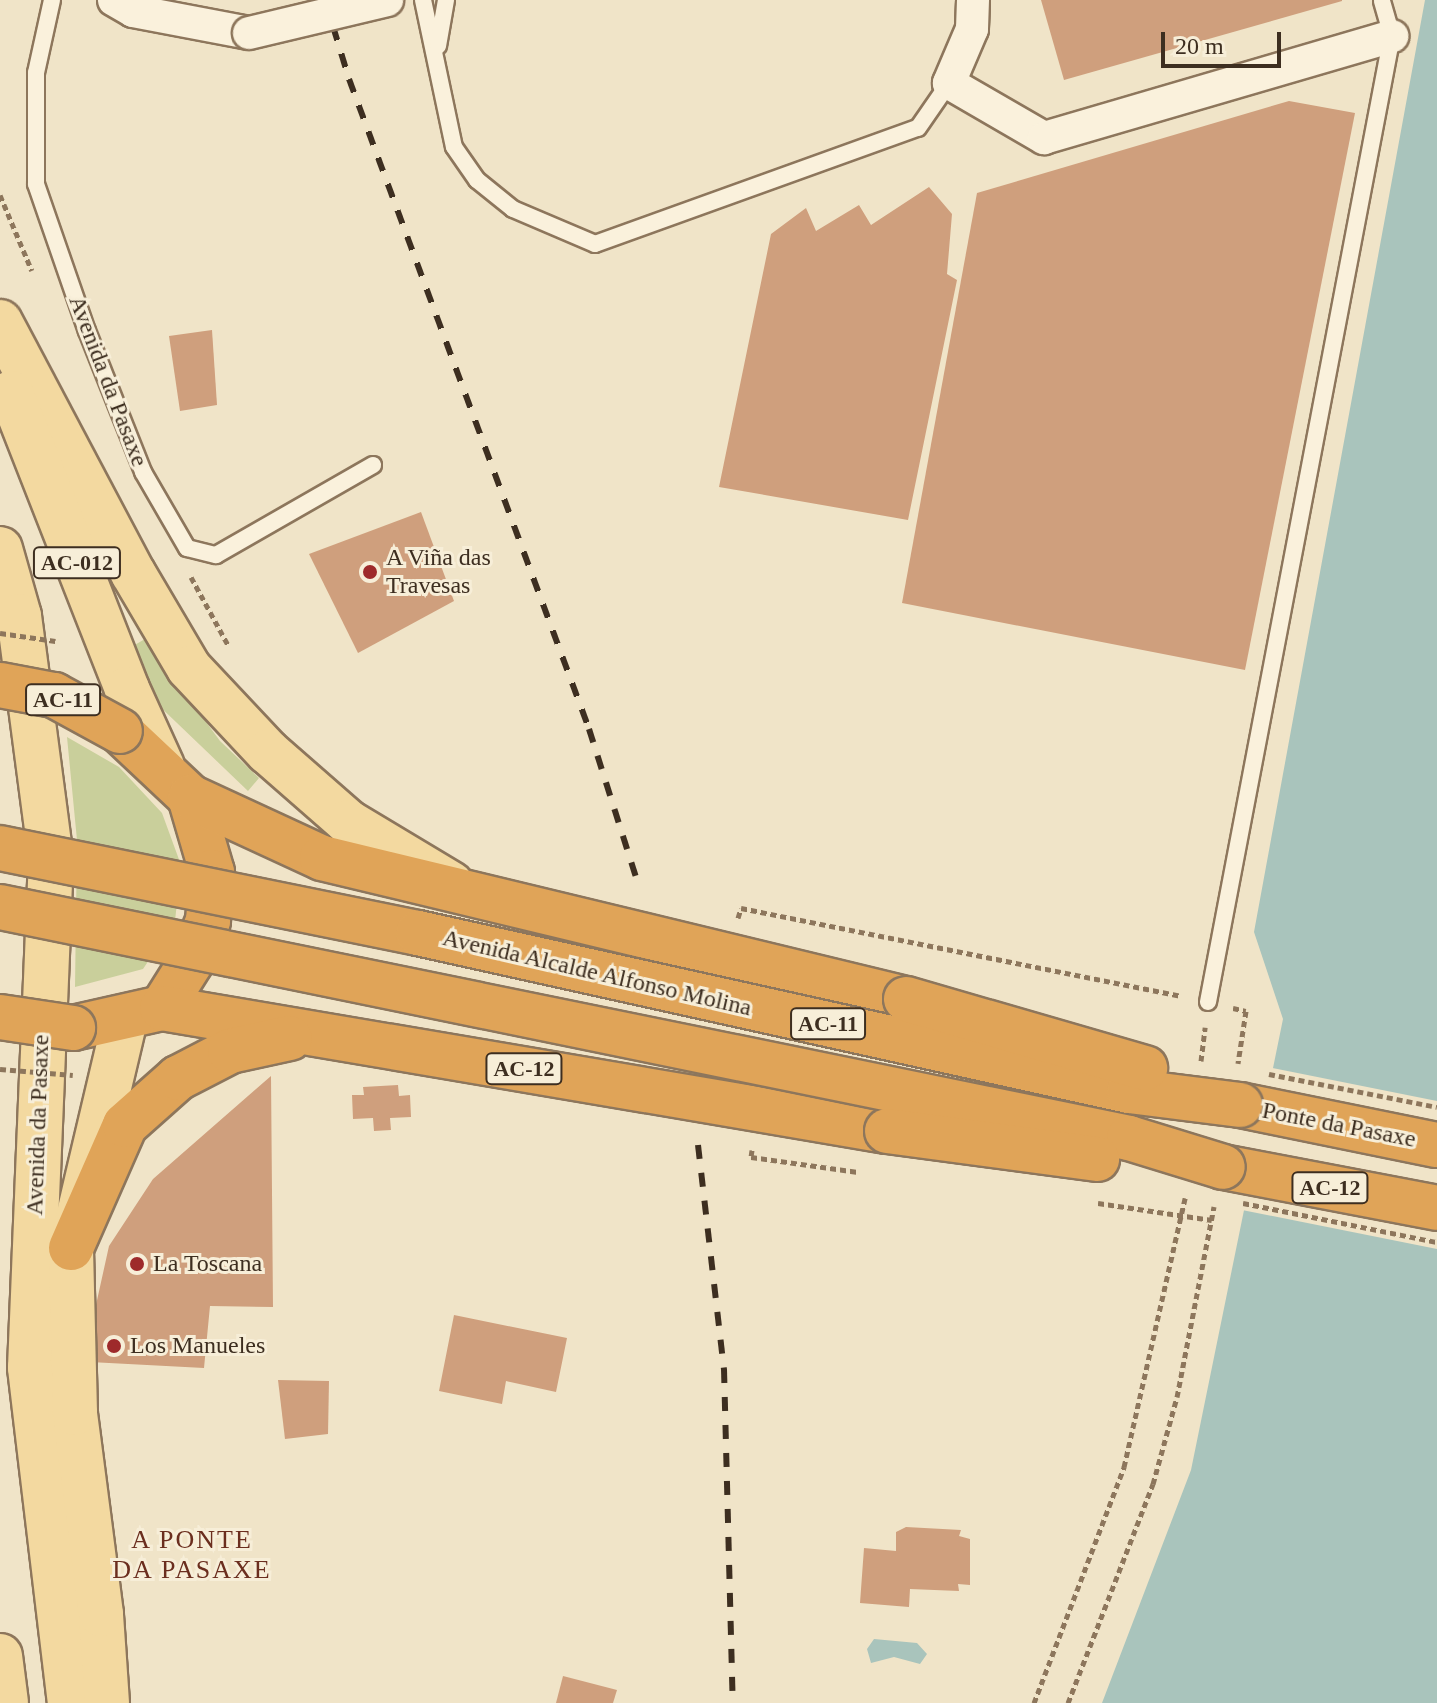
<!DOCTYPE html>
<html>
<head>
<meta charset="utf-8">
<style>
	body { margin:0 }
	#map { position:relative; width:1437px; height:1703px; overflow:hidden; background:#f0e4c8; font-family:Georgia,serif }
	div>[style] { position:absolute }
	.green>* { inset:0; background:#c9cf9b }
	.water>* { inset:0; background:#a9c4bc }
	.pier>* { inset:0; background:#f0e4c8 }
	.building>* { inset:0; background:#cf9f7d }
	.path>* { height:5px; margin-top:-2.5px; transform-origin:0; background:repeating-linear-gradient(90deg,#8d765c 0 6px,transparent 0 10px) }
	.roads { filter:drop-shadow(2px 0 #8d765c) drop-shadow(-2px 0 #8d765c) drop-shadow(0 2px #8d765c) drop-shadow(0 -2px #8d765c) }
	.lane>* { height:16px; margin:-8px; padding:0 8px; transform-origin:8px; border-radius:8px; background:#faf1dc }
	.street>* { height:32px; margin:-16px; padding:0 16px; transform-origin:16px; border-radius:16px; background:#faf1dc }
	.primary>* { height:44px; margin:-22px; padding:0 22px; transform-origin:22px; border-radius:22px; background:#f3d9a0 }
	.highway>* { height:44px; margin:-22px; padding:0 22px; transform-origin:22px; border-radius:22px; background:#e0a458 }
	.rail>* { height:6px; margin-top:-3px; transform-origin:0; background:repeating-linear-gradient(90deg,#3d2e20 0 14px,transparent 0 28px) }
	.path-bridge>* { height:5px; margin-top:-2.5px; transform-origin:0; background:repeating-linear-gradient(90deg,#8d765c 0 6px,transparent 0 10px) }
	.bridges { filter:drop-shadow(2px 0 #8d765c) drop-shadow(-2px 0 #8d765c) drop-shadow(0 2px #8d765c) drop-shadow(0 -2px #8d765c) }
	.street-bridge>* { height:32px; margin:-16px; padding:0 16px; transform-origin:16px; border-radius:16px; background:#faf1dc }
	.highway-bridge>* { height:44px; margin:-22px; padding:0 22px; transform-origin:22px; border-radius:22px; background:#e0a458 }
	.dots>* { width:22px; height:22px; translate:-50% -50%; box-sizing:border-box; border:4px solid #f7eed8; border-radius:50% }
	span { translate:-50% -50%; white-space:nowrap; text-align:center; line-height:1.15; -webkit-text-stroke:6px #f7eed8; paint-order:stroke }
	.shield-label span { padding:2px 6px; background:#f7eed8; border:2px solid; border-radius:6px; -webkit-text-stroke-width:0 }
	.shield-label { font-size:22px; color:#3d2e20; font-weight:700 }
	.street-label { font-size:24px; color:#3d2e20 }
	.poi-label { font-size:24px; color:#3d2e20 }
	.left { translate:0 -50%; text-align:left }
	.neighbourhood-label { font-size:26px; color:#6b2e1e; letter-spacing:2px }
	.scale { position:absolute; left:1161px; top:32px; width:120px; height:36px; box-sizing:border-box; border:4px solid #3d2e20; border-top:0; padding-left:10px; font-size:24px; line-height:28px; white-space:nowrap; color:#3d2e20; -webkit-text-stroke:6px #f7eed8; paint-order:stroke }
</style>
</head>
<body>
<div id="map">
	<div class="green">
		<i style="clip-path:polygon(145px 639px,220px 741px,259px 778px,248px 791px,153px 700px,126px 650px)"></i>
		<i style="clip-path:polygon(67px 737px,119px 767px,162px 813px,181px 865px,175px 921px,143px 969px,75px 987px,77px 840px)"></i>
	</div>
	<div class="water">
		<i style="clip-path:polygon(1425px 0,1437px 0,1437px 1703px,1102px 1703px,1191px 1470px,1283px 1019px,1254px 932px)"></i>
		<i style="clip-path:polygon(874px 1639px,917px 1643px,927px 1654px,920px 1664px,894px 1657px,871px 1663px,867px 1649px)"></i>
	</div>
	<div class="pier">
		<i style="clip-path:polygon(1268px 1067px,1437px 1101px,1437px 1249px,1237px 1209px)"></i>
	</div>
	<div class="building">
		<i style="clip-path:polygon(1041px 0,1342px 0,1342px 1px,1064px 80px)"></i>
		<i style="clip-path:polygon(1289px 101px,1355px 113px,1245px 670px,902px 603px,977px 193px)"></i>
		<i style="clip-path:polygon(929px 187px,952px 214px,947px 274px,957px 280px,908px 520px,719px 487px,771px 234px,806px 208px,816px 231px,859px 205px,871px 225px)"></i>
		<i style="clip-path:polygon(212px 330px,217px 405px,180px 411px,169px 336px)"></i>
		<i style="clip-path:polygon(421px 512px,454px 601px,358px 653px,309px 554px)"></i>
		<i style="clip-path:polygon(271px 1076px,273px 1307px,210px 1306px,204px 1368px,90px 1362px,92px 1323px,109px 1246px,153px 1179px)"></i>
		<i style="clip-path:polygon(398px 1085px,399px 1096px,410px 1095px,411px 1117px,390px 1118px,391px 1130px,374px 1131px,373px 1118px,353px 1119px,352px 1095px,364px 1095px,363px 1087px)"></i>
		<i style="clip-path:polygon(454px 1315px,567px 1338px,556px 1392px,506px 1381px,502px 1404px,439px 1391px)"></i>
		<i style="clip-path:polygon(278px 1380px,329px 1381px,328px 1434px,285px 1439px)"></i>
		<i style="clip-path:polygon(906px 1527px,961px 1530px,959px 1536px,970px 1539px,970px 1585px,958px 1584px,959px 1591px,910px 1589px,909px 1607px,860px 1603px,864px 1548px,896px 1551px,896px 1532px)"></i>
		<i style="clip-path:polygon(563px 1676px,617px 1690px,613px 1703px,556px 1703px)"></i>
	</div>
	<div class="path">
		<i style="left:0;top:195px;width:82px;rotate:67.2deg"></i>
		<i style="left:191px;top:577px;width:77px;rotate:61.4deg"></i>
		<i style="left:738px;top:918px;width:10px;rotate:-73deg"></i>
		<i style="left:741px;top:908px;width:448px;rotate:11.3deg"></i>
		<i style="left:1233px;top:1008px;width:13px;rotate:13deg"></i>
		<i style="left:1246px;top:1011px;width:53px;rotate:98.7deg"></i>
		<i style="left:1201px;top:1061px;width:34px;rotate:-83deg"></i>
		<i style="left:752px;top:1150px;width:7px;rotate:98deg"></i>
		<i style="left:751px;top:1157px;width:108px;rotate:8deg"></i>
		<i style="left:1098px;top:1203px;width:115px;rotate:8.5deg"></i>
		<i style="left:1034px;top:1703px;width:253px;rotate:-69.1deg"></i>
		<i style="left:1124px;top:1467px;width:276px;rotate:-77.2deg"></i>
		<i style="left:1068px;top:1703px;width:235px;rotate:-68.8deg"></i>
		<i style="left:1153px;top:1484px;width:90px;rotate:-74.6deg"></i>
		<i style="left:1177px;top:1397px;width:194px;rotate:-79deg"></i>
	</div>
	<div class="roads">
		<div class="lane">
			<i style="left:52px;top:0;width:75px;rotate:102.4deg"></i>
			<i style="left:36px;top:73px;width:111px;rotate:90deg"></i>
			<i style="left:36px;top:184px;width:156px;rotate:70.9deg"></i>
			<i style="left:87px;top:331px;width:152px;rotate:68.3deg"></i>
			<i style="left:143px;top:472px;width:88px;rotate:59.9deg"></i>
			<i style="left:187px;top:548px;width:30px;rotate:14deg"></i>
			<i style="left:216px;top:555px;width:181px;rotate:-29.8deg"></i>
			<i style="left:423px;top:0;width:150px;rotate:78.1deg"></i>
			<i style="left:454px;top:147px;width:40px;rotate:55.1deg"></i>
			<i style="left:477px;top:180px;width:46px;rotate:38.9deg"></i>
			<i style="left:513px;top:209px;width:89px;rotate:23.1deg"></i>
			<i style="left:595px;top:244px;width:343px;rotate:-19.8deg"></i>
			<i style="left:918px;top:128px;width:55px;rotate:-55.4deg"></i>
			<i style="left:438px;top:46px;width:47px;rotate:-80.1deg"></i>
			<i style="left:1208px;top:1002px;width:983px;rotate:-79.22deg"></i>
			<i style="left:1392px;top:36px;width:37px;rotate:-106deg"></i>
		</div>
		<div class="street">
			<i style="left:114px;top:0;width:22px;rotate:30deg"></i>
			<i style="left:133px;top:11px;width:118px;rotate:10.7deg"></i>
			<i style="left:973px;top:0;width:29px;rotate:92deg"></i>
			<i style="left:972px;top:29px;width:59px;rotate:113.1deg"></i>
			<i style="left:949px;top:83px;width:110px;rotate:30.1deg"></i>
			<i style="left:1044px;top:138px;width:363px;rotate:-16.3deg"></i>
		</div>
		<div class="primary">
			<i style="left:0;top:322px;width:284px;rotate:62.1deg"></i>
			<i style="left:133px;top:573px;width:110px;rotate:59.5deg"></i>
			<i style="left:189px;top:668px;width:115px;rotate:46.8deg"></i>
			<i style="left:268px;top:752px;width:106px;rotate:41.2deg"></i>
			<i style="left:348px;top:822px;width:120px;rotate:31deg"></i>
			<i style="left:11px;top:393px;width:318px;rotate:68.6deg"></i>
			<i style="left:127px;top:689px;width:85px;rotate:65.6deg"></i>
			<i style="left:0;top:549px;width:70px;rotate:74.2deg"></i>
			<i style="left:19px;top:616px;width:244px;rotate:82.5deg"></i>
			<i style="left:51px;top:858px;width:510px;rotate:92.36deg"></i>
			<i style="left:30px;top:1368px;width:337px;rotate:83.2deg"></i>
			<i style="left:0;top:1656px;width:47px;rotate:82.7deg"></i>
			<i style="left:107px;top:1703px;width:89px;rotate:-93.9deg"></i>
			<i style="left:101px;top:1614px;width:203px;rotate:-97.4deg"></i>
			<i style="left:75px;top:1413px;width:165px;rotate:-91.4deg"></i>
			<i style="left:71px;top:1248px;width:234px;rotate:-76.7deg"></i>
		</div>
		<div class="highway">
			<i style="left:120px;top:731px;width:96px;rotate:43.3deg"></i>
			<i style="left:190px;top:797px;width:78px;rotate:73.7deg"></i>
			<i style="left:212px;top:872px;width:49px;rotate:94.7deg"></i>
			<i style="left:208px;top:921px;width:44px;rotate:112.5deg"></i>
			<i style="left:191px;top:962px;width:54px;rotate:122.2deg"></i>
			<i style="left:190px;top:797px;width:145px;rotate:24.8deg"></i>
			<i style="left:322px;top:858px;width:601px;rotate:13.57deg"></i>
			<i style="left:73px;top:1028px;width:91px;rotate:-12.7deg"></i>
			<i style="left:162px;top:1008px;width:735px;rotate:9.63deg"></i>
			<i style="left:1240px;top:1105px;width:201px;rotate:11.5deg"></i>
			<i style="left:1223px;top:1167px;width:218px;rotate:10.8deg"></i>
			<i style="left:71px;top:1248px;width:134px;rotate:-66.3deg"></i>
			<i style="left:125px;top:1125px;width:71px;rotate:-41.6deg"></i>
			<i style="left:178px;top:1078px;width:59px;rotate:-27.4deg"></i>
			<i style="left:230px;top:1051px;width:61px;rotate:-12.2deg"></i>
		</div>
	</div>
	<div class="rail">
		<i style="left:325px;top:0;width:83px;rotate:73.1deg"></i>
		<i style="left:349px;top:79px;width:693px;rotate:69.73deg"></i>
		<i style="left:589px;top:729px;width:158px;rotate:72.4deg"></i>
		<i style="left:698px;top:1145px;width:226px;rotate:83.4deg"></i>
		<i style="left:724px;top:1369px;width:334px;rotate:88.5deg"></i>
	</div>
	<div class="path-bridge">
		<i style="left:0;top:633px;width:56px;rotate:8.3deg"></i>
		<i style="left:0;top:1069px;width:73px;rotate:4.7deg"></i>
		<i style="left:1269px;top:1074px;width:171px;rotate:11.1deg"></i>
		<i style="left:1243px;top:1203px;width:198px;rotate:11.4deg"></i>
	</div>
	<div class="bridges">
		<div class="street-bridge">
			<i style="left:249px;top:33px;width:142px;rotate:-13.4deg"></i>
		</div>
		<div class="highway-bridge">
			<i style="left:0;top:685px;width:55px;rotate:10.5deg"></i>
			<i style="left:54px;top:695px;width:75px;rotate:28.6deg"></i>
			<i style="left:0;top:848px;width:427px;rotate:11.5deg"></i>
			<i style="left:418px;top:933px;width:728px;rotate:12.53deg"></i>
			<i style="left:1129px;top:1091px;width:112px;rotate:7.2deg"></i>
			<i style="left:0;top:907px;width:1152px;rotate:11.56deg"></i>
			<i style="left:1129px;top:1138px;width:98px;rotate:17.1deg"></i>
			<i style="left:906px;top:999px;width:249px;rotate:16.1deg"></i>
			<i style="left:0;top:1017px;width:74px;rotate:8.6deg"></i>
			<i style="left:887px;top:1131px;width:212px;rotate:7.6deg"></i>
		</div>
	</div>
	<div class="dots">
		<i style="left:370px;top:572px;background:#9e2a2b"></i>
		<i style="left:137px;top:1264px;background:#9e2a2b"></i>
		<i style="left:114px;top:1346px;background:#9e2a2b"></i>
	</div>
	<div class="shield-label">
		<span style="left:77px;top:563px">AC-012</span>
		<span style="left:63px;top:700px">AC-11</span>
		<span style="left:828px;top:1024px">AC-11</span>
		<span style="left:524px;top:1069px">AC-12</span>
		<span style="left:1330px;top:1188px">AC-12</span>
	</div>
	<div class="street-label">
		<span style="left:108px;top:381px;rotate:69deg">Avenida da Pasaxe</span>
		<span style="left:597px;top:973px;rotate:13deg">Avenida Alcalde Alfonso Molina</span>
		<span style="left:38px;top:1125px;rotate:-88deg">Avenida da Pasaxe</span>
		<span style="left:1339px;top:1125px;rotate:11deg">Ponte da Pasaxe</span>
	</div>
	<div class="poi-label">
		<span class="left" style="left:386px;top:572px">A Viña das<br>Travesas</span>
		<span class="left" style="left:153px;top:1264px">La Toscana</span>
		<span class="left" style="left:130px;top:1346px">Los Manueles</span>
	</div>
	<div class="neighbourhood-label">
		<span style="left:192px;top:1555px">A PONTE<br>DA PASAXE</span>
	</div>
	<div class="scale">20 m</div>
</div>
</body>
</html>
